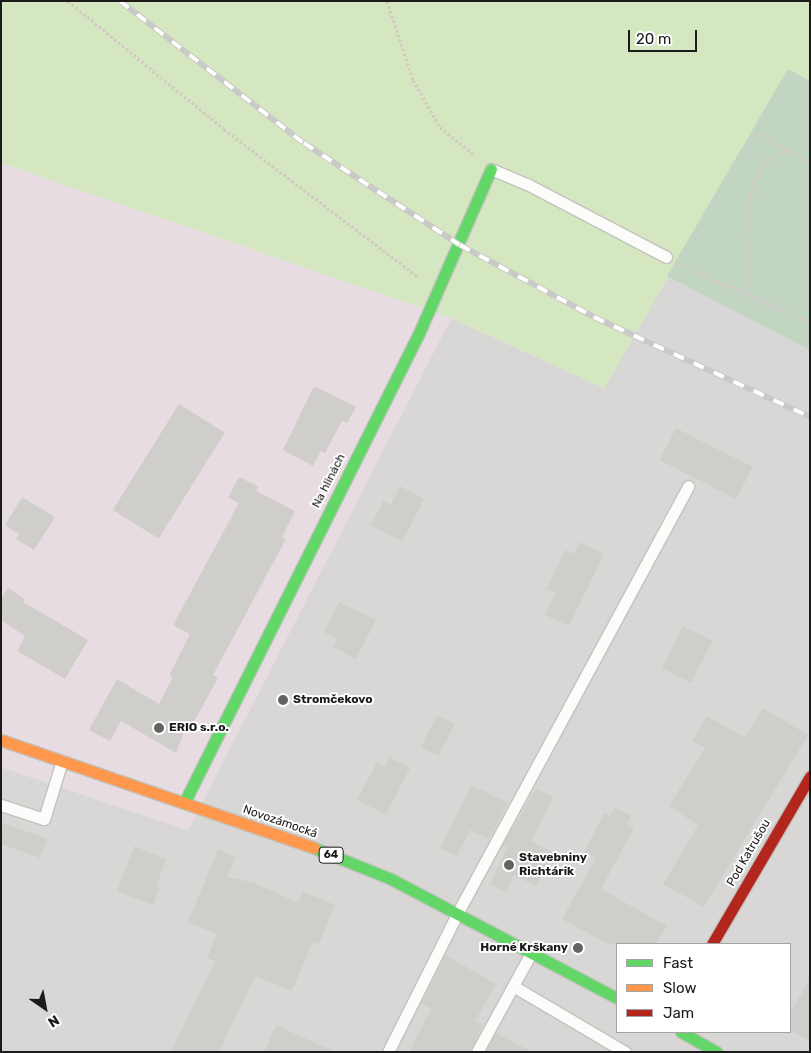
<!DOCTYPE html>
<html>
<head>
<meta charset="utf-8">
<style>
	body { margin:0 }
	#map { position:relative; width:811px; height:1053px; overflow:hidden; background:#e9e8e3; font-family:Rubik,sans-serif }
	div>[style] { position:absolute }
	.residential>* { inset:0; background:#d8d7d5 }
	.industrial>* { inset:0; background:#e7dce2 }
	.grass>* { inset:0; background:#d5e7c1 }
	.cemetery>* { inset:0; background:#c2d5c3 }
	.building>* { inset:0; background:#d0ceca; transform-origin:0 0 }
	.path>* { height:3px; margin-top:-1.5px; transform-origin:0; background:repeating-linear-gradient(90deg,#d5c7c4 0 2.5px,transparent 0 5px) }
	.roads { filter:drop-shadow(1px 0 #c2c2bf) drop-shadow(-1px 0 #c2c2bf) drop-shadow(0 1px #c2c2bf) drop-shadow(0 -1px #c2c2bf) }
	.lane>* { height:11px; margin:-5.5px; padding:0 5.5px; transform-origin:5.5px; border-radius:5.5px; background:#fcfcfb }
	.fast>* { height:11px; margin:-5.5px; padding:0 5.5px; transform-origin:5.5px; border-radius:5.5px; background:#63d668 }
	.slow>* { height:11px; margin:-5.5px; padding:0 5.5px; transform-origin:5.5px; border-radius:5.5px; background:#ff974d }
	.jam>* { height:11px; margin:-5.5px; padding:0 5.5px; transform-origin:5.5px; border-radius:5.5px; background:#b3261e }
	.rail>* { height:5.5px; margin-top:-2.75px; transform-origin:0; background:repeating-linear-gradient(90deg,#fff 0 11px,#c9c9c8 0 22px); box-sizing:border-box; border-block:1px solid #c9c9c8 }
	.dots>* { width:14px; height:14px; translate:-50% -50%; box-sizing:border-box; border:2px solid #fff; border-radius:50% }
	span { translate:-50% -50%; white-space:nowrap; text-align:center; line-height:1.15; -webkit-text-stroke:4px #fff; paint-order:stroke }
	.shield-label span { padding:1px 4px; background:#fff; border:1px solid; border-radius:4px; -webkit-text-stroke-width:0 }
	.shield-label { font-size:11px; color:#1b1b1b; font-weight:700 }
	.street-label { font-size:12px; color:#1b1b1b }
	.poi-label { font-size:12px; color:#1b1b1b; font-weight:700 }
	.left { translate:0 -50%; text-align:left }
	.right { translate:-100% -50%; text-align:right }
	.frame { position:absolute; inset:0; border:2px solid #1b1b1b; pointer-events:none }
	.legend { position:absolute; left:616px; top:943px; width:175px; height:90px; box-sizing:border-box; background:#fff; border:1px solid #a4a4a4; margin:0; padding:6px 9px; list-style:none; font-size:15px; color:#1b1b1b }
	.legend li { display:flex; align-items:center; gap:10px; height:25px }
	.legend b { width:25px; border:1px solid #a4a4a4 }
	.north { position:absolute; left:20px; top:983px; width:50px; height:50px; -webkit-text-stroke:4px #fff; paint-order:stroke; rotate:147deg; font-size:14px; font-weight:700; line-height:20px; text-align:center; color:#1b1b1b }
	.north::after { content:''; display:block; margin:auto; width:18px; height:22px; background:#1b1b1b; clip-path:polygon(50% 0,100% 100%,50% 72%,0 100%) }
	.scale { position:absolute; left:628px; top:30px; width:69px; height:22px; box-sizing:border-box; border:2px solid #1b1b1b; border-top:0; padding-left:6px; font-size:15px; line-height:18px; white-space:nowrap; color:#1b1b1b; -webkit-text-stroke:4px #fff; paint-order:stroke }
</style>
</head>
<body>
<div id="map">
	<div class="residential">
		<i style="clip-path:polygon(evenodd,788px 69px,810px 81px,810px 1052px,1px 1052px,1px 767px,188px 830px,451px 318px,604px 388px,788px 69px,617px 944px,790px 944px,790px 1032px,617px 1032px,617px 944px)"></i>
	</div>
	<div class="industrial">
		<i style="clip-path:polygon(1px 163px,451px 318px,188px 830px,1px 767px)"></i>
	</div>
	<div class="grass">
		<i style="clip-path:polygon(1px 1px,810px 1px,810px 81px,788px 69px,604px 388px,451px 318px,1px 163px)"></i>
	</div>
	<div class="cemetery">
		<i style="clip-path:polygon(788px 69px,810px 81px,810px 350px,667px 276px)"></i>
	</div>
	<div class="building">
		<i style="clip-path:polygon(314px 386px,356px 407px,347px 423px,342px 421px,325px 453px,321px 451px,313px 466px,283px 450px)"></i>
		<i style="left:179px;top:404px;width:54px;height:125px;rotate:32deg"></i>
		<i style="left:676px;top:428px;width:86px;height:36px;rotate:27deg"></i>
		<i style="clip-path:polygon(239px 477px,259px 487px,256px 491px,295px 511px,282px 537px,286px 539px,213px 675px,218px 678px,189px 731px,184px 732px,176px 753px,121px 721px,110px 741px,89px 730px,117px 679px,159px 704px,172px 679px,170px 674px,190px 634px,173px 625px,239px 503px,228px 498px)"></i>
		<i style="clip-path:polygon(400px 486px,424px 499px,402px 542px,371px 525px,383px 501px,391px 505px)"></i>
		<i style="clip-path:polygon(22px 497px,55px 517px,34px 550px,16px 539px,19px 534px,5px 525px)"></i>
		<i style="clip-path:polygon(580px 542px,604px 554px,569px 626px,545px 615px,555px 593px,547px 589px,565px 550px,574px 554px)"></i>
		<i style="clip-path:polygon(8px 588px,25px 599px,23px 602px,88px 640px,65px 679px,17px 651px,25px 636px,1px 620px,1px 599px)"></i>
		<i style="clip-path:polygon(339px 602px,376px 620px,356px 659px,333px 647px,337px 639px,324px 632px)"></i>
		<i style="left:683px;top:626px;width:33px;height:47px;rotate:27deg"></i>
		<i style="clip-path:polygon(763px 708px,808px 735px,704px 907px,663px 884px,698px 825px,669px 806px,705px 748px,692px 741px,707px 716px,745px 738px)"></i>
		<i style="left:437px;top:715px;width:20px;height:36px;rotate:27deg"></i>
		<i style="clip-path:polygon(389px 757px,410px 768px,386px 815px,357px 800px,377px 762px,385px 767px)"></i>
		<i style="clip-path:polygon(471px 785px,508px 803px,489px 839px,470px 830px,457px 856px,440px 848px)"></i>
		<i style="clip-path:polygon(536px 789px,553px 797px,531px 841px,553px 852px,536px 886px,514px 875px,506px 892px,490px 884px,507px 848px,502px 846px)"></i>
		<i style="clip-path:polygon(615px 807px,631px 816px,627px 824px,634px 828px,601px 889px,667px 926px,656px 944px,608px 944px,562px 919px,596px 858px,584px 852px,604px 813px,610px 816px)"></i>
		<i style="clip-path:polygon(1px 822px,47px 839px,40px 858px,1px 844px)"></i>
		<i style="clip-path:polygon(134px 846px,166px 859px,156px 887px,160px 888px,153px 905px,117px 891px)"></i>
		<i style="clip-path:polygon(218px 849px,236px 857px,227px 877px,255px 883px,298px 903px,303px 892px,335px 905px,319px 944px,313px 942px,292px 991px,255px 976px,219px 1052px,171px 1052px,215px 961px,207px 958px,217px 934px,188px 922px)"></i>
		<i style="clip-path:polygon(445px 955px,496px 984px,475px 1021px,483px 1025px,470px 1052px,409px 1052px,431px 1009px,421px 1003px)"></i>
		<i style="clip-path:polygon(810px 979px,810px 1042px,790px 1029px,790px 1013px)"></i>
		<i style="clip-path:polygon(276px 1025px,335px 1052px,264px 1052px)"></i>
		<i style="clip-path:polygon(496px 1033px,532px 1052px,486px 1052px)"></i>
	</div>
	<div class="path">
		<i style="left:68px;top:1px;width:202px;rotate:39.4deg"></i>
		<i style="left:224px;top:129px;width:243px;rotate:37.3deg"></i>
		<i style="left:387px;top:1px;width:83px;rotate:71.8deg"></i>
		<i style="left:413px;top:80px;width:54px;rotate:60.1deg"></i>
		<i style="left:440px;top:127px;width:43px;rotate:39.3deg"></i>
		<i style="left:755px;top:131px;width:63px;rotate:29.4deg"></i>
		<i style="left:680px;top:264px;width:142px;rotate:24deg"></i>
		<i style="left:743px;top:292px;width:16px;rotate:-68deg"></i>
		<i style="left:749px;top:277px;width:73px;rotate:-90deg"></i>
		<i style="left:749px;top:204px;width:23px;rotate:-77deg"></i>
		<i style="left:754px;top:182px;width:25px;rotate:-61deg"></i>
		<i style="left:766px;top:160px;width:24px;rotate:-24deg"></i>
	</div>
	<div class="roads">
		<div class="lane">
			<i style="left:491px;top:169px;width:39px;rotate:23deg"></i>
			<i style="left:527px;top:184px;width:157px;rotate:27.7deg"></i>
			<i style="left:1px;top:805px;width:45px;rotate:18deg"></i>
			<i style="left:44px;top:819px;width:61px;rotate:-72.8deg"></i>
			<i style="left:513px;top:986px;width:130px;rotate:30.5deg"></i>
			<i style="left:388px;top:1052px;width:157px;rotate:-63.4deg"></i>
			<i style="left:458px;top:912px;width:484px;rotate:-61.6deg"></i>
			<i style="left:477px;top:1052px;width:113px;rotate:-61.4deg"></i>
		</div>
		<div class="fast">
			<i style="left:184px;top:803px;width:525px;rotate:-63.43deg"></i>
			<i style="left:419px;top:333px;width:179px;rotate:-66.3deg"></i>
			<i style="left:314px;top:848px;width:83px;rotate:21.9deg"></i>
			<i style="left:391px;top:879px;width:255px;rotate:27.8deg"></i>
			<i style="left:681px;top:1032px;width:41px;rotate:29.1deg"></i>
		</div>
		<div class="slow">
			<i style="left:1px;top:740px;width:331px;rotate:19deg"></i>
		</div>
		<div class="jam">
			<i style="left:712px;top:944px;width:194px;rotate:-59.7deg"></i>
		</div>
	</div>
	<div class="rail">
		<i style="left:120px;top:1px;width:232px;rotate:37.7deg"></i>
		<i style="left:304px;top:143px;width:186px;rotate:33.2deg"></i>
		<i style="left:460px;top:245px;width:152px;rotate:28.2deg"></i>
		<i style="left:594px;top:317px;width:238px;rotate:24.8deg"></i>
	</div>
	<div class="dots">
		<i style="left:283px;top:700px;background:#636361"></i>
		<i style="left:159px;top:728px;background:#636361"></i>
		<i style="left:509px;top:865px;background:#636361"></i>
		<i style="left:578px;top:948px;background:#636361"></i>
	</div>
	<div class="shield-label">
		<span style="left:331px;top:855px">64</span>
	</div>
	<div class="street-label">
		<span style="left:329px;top:481px;rotate:-63deg">Na hlinách</span>
		<span style="left:280px;top:822px;rotate:19deg">Novozámocká</span>
		<span style="left:749px;top:853px;rotate:-60deg">Pod Katrušou</span>
	</div>
	<div class="poi-label">
		<span class="left" style="left:293px;top:700px">Stromčekovo</span>
		<span class="left" style="left:169px;top:728px">ERIO s.r.o.</span>
		<span class="left" style="left:519px;top:865px">Stavebniny<br>Richtárik</span>
		<span class="right" style="left:568px;top:948px">Horné Krškany</span>
	</div>
	<div class="frame"></div>
	<ul class="legend">
	<li><b style="height:6px;background:#63d668"></b>Fast</li>
	<li><b style="height:6px;background:#ff974d"></b>Slow</li>
	<li><b style="height:6px;background:#b3261e"></b>Jam</li>
	</ul>
	<div class="north">N</div>
	<div class="scale">20 m</div>
</div>
</body>
</html>
